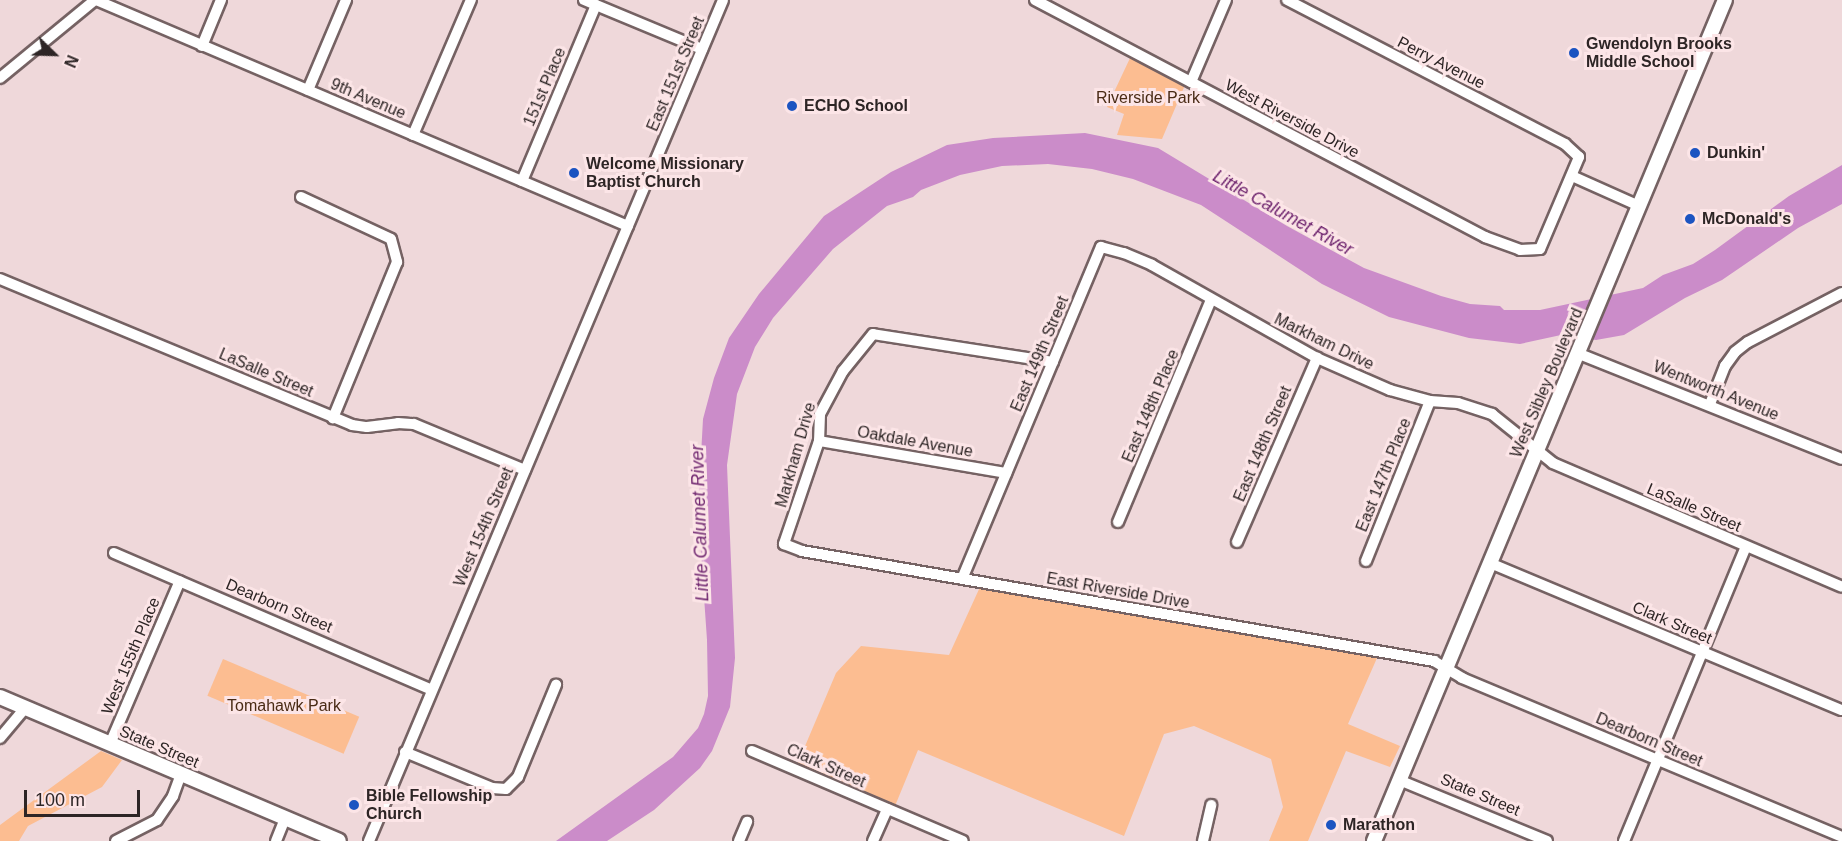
<!DOCTYPE html>
<html>
<head>
<meta charset="utf-8">
<style>
	body { margin:0 }
	#map { position:relative; width:1842px; height:841px; overflow:hidden; background:#efd8da; font-family:Helvetica,sans-serif }
	div>[style] { position:absolute }
	.green>* { inset:0; background:#fcbd91; transform-origin:0 0 }
	.water>* { inset:0; background:#cb8cc9 }
	.roads { filter:drop-shadow(2px 0 #756263) drop-shadow(-2px 0 #756263) drop-shadow(0 2px #756263) drop-shadow(0 -2px #756263) }
	.minor>* { height:10px; margin:-5px; padding:0 5px; transform-origin:5px; border-radius:5px; background:#fff }
	.major>* { height:14px; margin:-7px; padding:0 7px; transform-origin:7px; border-radius:7px; background:#fff }
	.dots>* { width:16px; height:16px; translate:-50% -50%; box-sizing:border-box; border:3px solid #fce5e7; border-radius:50% }
	span { translate:-50% -50%; white-space:nowrap; text-align:center; line-height:1.15; -webkit-text-stroke:6px #fce5e7; paint-order:stroke }
	.poi-label { font-size:16px; color:#2d2525; font-weight:700 }
	.left { translate:0 -50%; text-align:left }
	.street-label { font-size:16px; color:#2d2525 }
	.park-label { font-size:16px; color:#492b15 }
	.water-label { font-size:18px; color:#6e246e; font-style:italic }
	.north { position:absolute; left:24px; top:24px; width:60px; height:60px; -webkit-text-stroke:4px #fce5e7; paint-order:stroke; rotate:113deg; font-size:16px; font-weight:700; line-height:24px; text-align:center; color:#2d2525 }
	.north::after { content:''; display:block; margin:auto; width:21px; height:27px; background:#2d2525; clip-path:polygon(50% 0,100% 100%,50% 72%,0 100%) }
	.scale { position:absolute; left:24px; top:790px; width:116px; height:27px; box-sizing:border-box; border:3px solid #2d2525; border-top:0; padding-left:8px; font-size:18px; line-height:21px; white-space:nowrap; color:#2d2525; -webkit-text-stroke:4px #fce5e7; paint-order:stroke }
</style>
</head>
<body>
<div id="map">
	<div class="green">
		<i style="clip-path:polygon(1131px 56px,1185px 85px,1162px 139px,1117px 135px,1124px 114px,1107px 107px)"></i>
		<i style="clip-path:polygon(980px 587px,1377px 658px,1348px 724px,1400px 746px,1390px 767px,1346px 751px,1308px 841px,1269px 841px,1283px 807px,1271px 759px,1194px 726px,1164px 734px,1124px 836px,918px 750px,895px 806px,797px 765px,836px 673px,861px 646px,949px 655px)"></i>
		<i style="left:223px;top:659px;width:148px;height:40px;rotate:23deg"></i>
		<i style="clip-path:polygon(101px 751px,122px 760px,102px 787px,28px 826px,19px 841px,0 841px,0 825px)"></i>
	</div>
	<div class="water">
		<i style="clip-path:polygon(1085px 133px,1158px 148px,1287px 226px,1364px 268px,1441px 296px,1470px 304px,1500px 306px,1504px 310px,1540px 310px,1643px 288px,1663px 275px,1693px 264px,1715px 250px,1789px 196px,1842px 165px,1842px 204px,1798px 228px,1722px 280px,1685px 298px,1624px 335px,1596px 340px,1561px 335px,1520px 344px,1469px 338px,1389px 317px,1322px 284px,1201px 205px,1133px 179px,1092px 169px,1048px 164px,1002px 166px,960px 175px,921px 190px,913px 197px,887px 206px,833px 249px,773px 318px,755px 347px,737px 394px,727px 465px,735px 658px,730px 707px,712px 751px,700px 768px,654px 810px,607px 841px,556px 841px,673px 757px,698px 728px,704px 714px,708px 696px,707px 640px,698px 510px,703px 419px,714px 378px,729px 338px,759px 294px,824px 216px,891px 172px,947px 145px,993px 138px)"></i>
	</div>
	<div class="roads">
		<div class="minor">
			<i style="left:96px;top:0;width:578px;rotate:23.02deg"></i>
			<i style="left:584px;top:0;width:128px;rotate:22.6deg"></i>
			<i style="left:1035px;top:0;width:509px;rotate:27.77deg"></i>
			<i style="left:1485px;top:237px;width:37px;rotate:20deg"></i>
			<i style="left:1520px;top:250px;width:20px;rotate:-3deg"></i>
			<i style="left:1540px;top:249px;width:100px;rotate:-67deg"></i>
			<i style="left:1579px;top:157px;width:19px;rotate:-137deg"></i>
			<i style="left:1565px;top:144px;width:313px;rotate:-152.6deg"></i>
			<i style="left:202px;top:46px;width:50px;rotate:-67.6deg"></i>
			<i style="left:0;top:78px;width:123px;rotate:-39.4deg"></i>
			<i style="left:1191px;top:82px;width:89px;rotate:-66.9deg"></i>
			<i style="left:308px;top:90px;width:98px;rotate:-67.1deg"></i>
			<i style="left:413px;top:135px;width:147px;rotate:-66.8deg"></i>
			<i style="left:1572px;top:176px;width:73px;rotate:24.1deg"></i>
			<i style="left:522px;top:181px;width:191px;rotate:-67.2deg"></i>
			<i style="left:301px;top:197px;width:99px;rotate:25deg"></i>
			<i style="left:391px;top:239px;width:24px;rotate:75deg"></i>
			<i style="left:397px;top:262px;width:169px;rotate:112.3deg"></i>
			<i style="left:0;top:279px;width:381px;rotate:22.5deg"></i>
			<i style="left:352px;top:425px;width:15px;rotate:8deg"></i>
			<i style="left:367px;top:427px;width:31px;rotate:-7deg"></i>
			<i style="left:398px;top:423px;width:16px;rotate:4deg"></i>
			<i style="left:414px;top:424px;width:120px;rotate:22.5deg"></i>
			<i style="left:1577px;top:353px;width:285px;rotate:21.8deg"></i>
			<i style="left:1053px;top:362px;width:182px;rotate:-171.2deg"></i>
			<i style="left:873px;top:334px;width:48px;rotate:129deg"></i>
			<i style="left:843px;top:371px;width:49px;rotate:118.1deg"></i>
			<i style="left:820px;top:414px;width:27px;rotate:92deg"></i>
			<i style="left:819px;top:441px;width:109px;rotate:108.8deg"></i>
			<i style="left:784px;top:544px;width:19px;rotate:21deg"></i>
			<i style="left:802px;top:551px;width:642px;rotate:9.87deg"></i>
			<i style="left:1434px;top:661px;width:33px;rotate:31deg"></i>
			<i style="left:1462px;top:678px;width:412px;rotate:22.7deg"></i>
			<i style="left:1710px;top:404px;width:41px;rotate:-68.5deg"></i>
			<i style="left:1725px;top:366px;width:17px;rotate:-54deg"></i>
			<i style="left:1735px;top:352px;width:16px;rotate:-38deg"></i>
			<i style="left:1748px;top:342px;width:106px;rotate:-27.5deg"></i>
			<i style="left:819px;top:441px;width:190px;rotate:9.7deg"></i>
			<i style="left:1118px;top:522px;width:241px;rotate:-67.3deg"></i>
			<i style="left:1237px;top:542px;width:201px;rotate:-66.5deg"></i>
			<i style="left:114px;top:553px;width:346px;rotate:23.3deg"></i>
			<i style="left:1366px;top:561px;width:172px;rotate:-68.2deg"></i>
			<i style="left:1490px;top:563px;width:381px;rotate:22.7deg"></i>
			<i style="left:962px;top:579px;width:360px;rotate:-67.3deg"></i>
			<i style="left:1101px;top:247px;width:24px;rotate:15deg"></i>
			<i style="left:1124px;top:253px;width:30px;rotate:23deg"></i>
			<i style="left:1152px;top:265px;width:189px;rotate:29.4deg"></i>
			<i style="left:1317px;top:358px;width:80px;rotate:23.7deg"></i>
			<i style="left:1390px;top:390px;width:41px;rotate:15.4deg"></i>
			<i style="left:1430px;top:401px;width:28px;rotate:4deg"></i>
			<i style="left:1458px;top:403px;width:36px;rotate:18deg"></i>
			<i style="left:1492px;top:414px;width:78px;rotate:38.8deg"></i>
			<i style="left:1553px;top:463px;width:314px;rotate:23.2deg"></i>
			<i style="left:0;top:738px;width:39px;rotate:-50deg"></i>
			<i style="left:110px;top:744px;width:177px;rotate:-66.8deg"></i>
			<i style="left:752px;top:751px;width:229px;rotate:23.1deg"></i>
			<i style="left:405px;top:752px;width:94px;rotate:22.5deg"></i>
			<i style="left:492px;top:788px;width:14px;rotate:4deg"></i>
			<i style="left:506px;top:789px;width:17px;rotate:-45deg"></i>
			<i style="left:518px;top:777px;width:100px;rotate:-67.6deg"></i>
			<i style="left:1399px;top:780px;width:160px;rotate:22.4deg"></i>
			<i style="left:116px;top:841px;width:46px;rotate:-27.1deg"></i>
			<i style="left:157px;top:820px;width:29px;rotate:-56deg"></i>
			<i style="left:173px;top:796px;width:23px;rotate:-70deg"></i>
			<i style="left:276px;top:841px;width:24px;rotate:-68deg"></i>
			<i style="left:369px;top:841px;width:912px;rotate:-67.17deg"></i>
			<i style="left:739px;top:841px;width:21px;rotate:-67deg"></i>
			<i style="left:873px;top:841px;width:35px;rotate:-66deg"></i>
			<i style="left:1203px;top:841px;width:37px;rotate:-77deg"></i>
			<i style="left:1624px;top:841px;width:318px;rotate:-67.5deg"></i>
		</div>
		<div class="major">
			<i style="left:0;top:697px;width:368px;rotate:23deg"></i>
			<i style="left:1374px;top:841px;width:911px;rotate:-67.35deg"></i>
		</div>
	</div>
	<div class="dots">
		<i style="left:1574px;top:53px;background:#1c54c1"></i>
		<i style="left:792px;top:106px;background:#1c54c1"></i>
		<i style="left:1695px;top:153px;background:#1c54c1"></i>
		<i style="left:574px;top:173px;background:#1c54c1"></i>
		<i style="left:1690px;top:219px;background:#1c54c1"></i>
		<i style="left:354px;top:805px;background:#1c54c1"></i>
		<i style="left:1331px;top:825px;background:#1c54c1"></i>
	</div>
	<div class="poi-label">
		<span class="left" style="left:1586px;top:53px">Gwendolyn Brooks<br>Middle School</span>
		<span class="left" style="left:804px;top:106px">ECHO School</span>
		<span class="left" style="left:1707px;top:153px">Dunkin'</span>
		<span class="left" style="left:586px;top:173px">Welcome Missionary<br>Baptist Church</span>
		<span class="left" style="left:1702px;top:219px">McDonald's</span>
		<span class="left" style="left:366px;top:805px">Bible Fellowship<br>Church</span>
		<span class="left" style="left:1343px;top:825px">Marathon</span>
	</div>
	<div class="street-label">
		<span style="left:1441px;top:63px;rotate:27deg">Perry Avenue</span>
		<span style="left:676px;top:74px;rotate:-67deg">East 151st Street</span>
		<span style="left:545px;top:87px;rotate:-67deg">151st Place</span>
		<span style="left:368px;top:99px;rotate:23deg">9th Avenue</span>
		<span style="left:1292px;top:119px;rotate:28deg">West Riverside Drive</span>
		<span style="left:1324px;top:342px;rotate:26deg">Markham Drive</span>
		<span style="left:1040px;top:354px;rotate:-67deg">East 149th Street</span>
		<span style="left:266px;top:373px;rotate:23deg">LaSalle Street</span>
		<span style="left:1547px;top:383px;rotate:-67deg">West Sibley Boulevard</span>
		<span style="left:1716px;top:391px;rotate:22deg">Wentworth Avenue</span>
		<span style="left:1151px;top:406px;rotate:-67deg">East 148th Place</span>
		<span style="left:915px;top:442px;rotate:10deg">Oakdale Avenue</span>
		<span style="left:1263px;top:444px;rotate:-67deg">East 148th Street</span>
		<span style="left:796px;top:455px;rotate:-74deg">Markham Drive</span>
		<span style="left:1384px;top:475px;rotate:-68deg">East 147th Place</span>
		<span style="left:1694px;top:508px;rotate:23deg">LaSalle Street</span>
		<span style="left:484px;top:527px;rotate:-67deg">West 154th Street</span>
		<span style="left:1118px;top:591px;rotate:10deg">East Riverside Drive</span>
		<span style="left:279px;top:606px;rotate:23deg">Dearborn Street</span>
		<span style="left:1672px;top:623px;rotate:23deg">Clark Street</span>
		<span style="left:131px;top:656px;rotate:-67deg">West 155th Place</span>
		<span style="left:1649px;top:740px;rotate:23deg">Dearborn Street</span>
		<span style="left:159px;top:747px;rotate:23deg">State Street</span>
		<span style="left:826px;top:766px;rotate:24deg">Clark Street</span>
		<span style="left:1480px;top:795px;rotate:23deg">State Street</span>
	</div>
	<div class="park-label">
		<span style="left:1148px;top:98px">Riverside Park</span>
		<span style="left:284px;top:706px">Tomahawk Park</span>
	</div>
	<div class="water-label">
		<span style="left:1283px;top:213px;rotate:29deg">Little Calumet River</span>
		<span style="left:700px;top:523px;rotate:-92deg">Little Calumet River</span>
	</div>
	<div class="north">N</div>
	<div class="scale">100 m</div>
</div>
</body>
</html>
